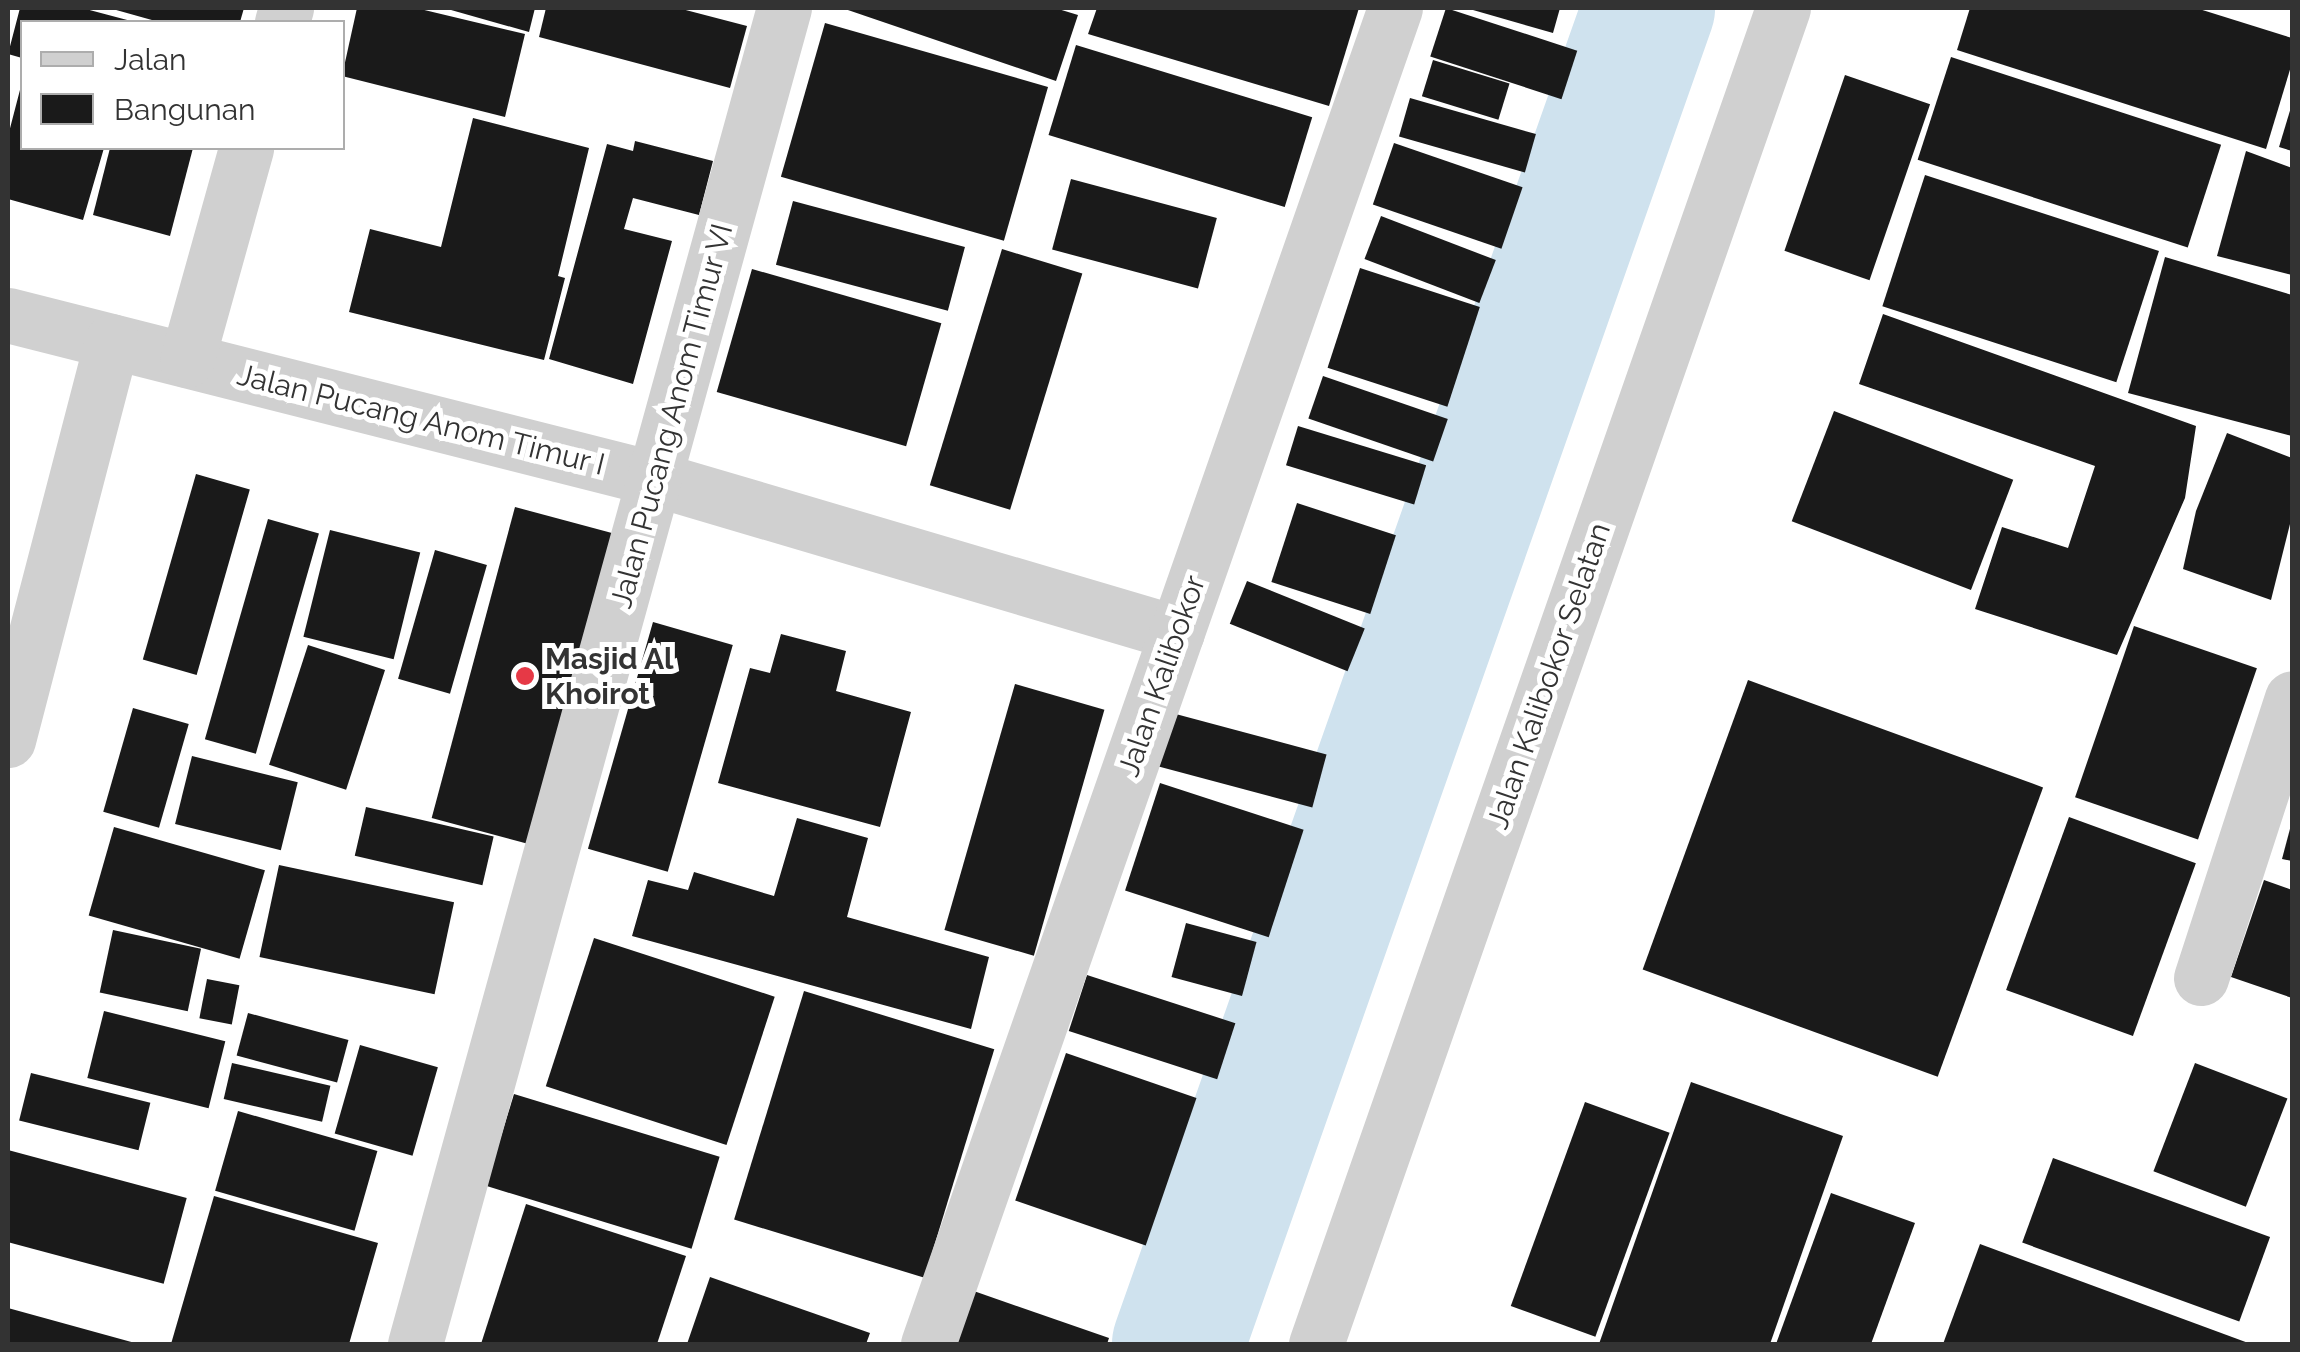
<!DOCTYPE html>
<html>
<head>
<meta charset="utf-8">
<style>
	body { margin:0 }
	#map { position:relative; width:2300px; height:1352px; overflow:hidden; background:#fff; font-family:Raleway,sans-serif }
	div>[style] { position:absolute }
	.river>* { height:132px; margin:-66px; padding:0 66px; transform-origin:66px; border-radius:66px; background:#cfe2ee }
	.building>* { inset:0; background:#1a1a1a; transform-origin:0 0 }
	.minor>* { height:55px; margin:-27.5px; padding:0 27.5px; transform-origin:27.5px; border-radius:27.5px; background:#d0d0d0 }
	.tertiary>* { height:55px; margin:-27.5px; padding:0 27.5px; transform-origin:27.5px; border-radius:27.5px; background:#d0d0d0 }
	.dots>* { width:28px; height:28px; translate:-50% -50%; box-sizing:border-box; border:5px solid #fff; border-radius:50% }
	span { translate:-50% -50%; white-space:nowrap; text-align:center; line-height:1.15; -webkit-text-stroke:10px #fff; paint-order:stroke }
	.street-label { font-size:30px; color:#333 }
	.poi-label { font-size:30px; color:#333; font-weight:700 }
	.left { translate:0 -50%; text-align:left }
	.frame { position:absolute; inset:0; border:10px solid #333; pointer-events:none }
	.legend { position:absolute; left:20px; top:20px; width:325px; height:130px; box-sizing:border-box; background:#fff; border:2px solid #adadad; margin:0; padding:12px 18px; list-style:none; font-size:30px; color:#333 }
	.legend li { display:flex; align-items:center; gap:20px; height:50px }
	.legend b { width:50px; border:2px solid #adadad }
</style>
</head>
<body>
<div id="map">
	<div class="river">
		<i style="left:1178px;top:1344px;width:1417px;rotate:-70.58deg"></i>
	</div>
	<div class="building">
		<i style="clip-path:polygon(20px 8px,82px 8px,131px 21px,22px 22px,22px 58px,8px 54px)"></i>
		<i style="clip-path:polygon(109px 8px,244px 8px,240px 22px,159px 22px)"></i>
		<i style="clip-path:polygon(357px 8px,416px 8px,525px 34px,505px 117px,342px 76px)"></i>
		<i style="clip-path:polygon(444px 8px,535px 8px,529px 32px)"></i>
		<i style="clip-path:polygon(546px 8px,678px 8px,747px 26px,730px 88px,539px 37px)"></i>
		<i style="clip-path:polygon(842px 8px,1055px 8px,1078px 15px,1056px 81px)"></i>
		<i style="clip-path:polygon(1097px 8px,1359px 8px,1329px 106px,1088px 34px)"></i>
		<i style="left:1446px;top:8px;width:138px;height:51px;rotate:18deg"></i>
		<i style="clip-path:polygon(1466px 8px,1560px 8px,1553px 33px)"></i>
		<i style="clip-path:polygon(1970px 8px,2196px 8px,2292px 38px,2292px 63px,2266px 149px,1957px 50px)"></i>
		<i style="left:825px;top:23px;width:232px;height:160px;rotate:16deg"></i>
		<i style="left:1076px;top:45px;width:247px;height:94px;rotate:17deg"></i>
		<i style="left:1951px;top:57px;width:284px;height:108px;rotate:18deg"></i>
		<i style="left:1433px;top:60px;width:80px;height:38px;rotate:17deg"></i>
		<i style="left:1845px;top:75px;width:90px;height:186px;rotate:19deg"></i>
		<i style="clip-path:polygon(21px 86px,22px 148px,104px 148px,83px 220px,8px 199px,8px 136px)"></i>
		<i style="left:1410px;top:98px;width:131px;height:40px;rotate:16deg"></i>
		<i style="clip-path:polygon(2292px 104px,2292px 151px,2279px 147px)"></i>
		<i style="clip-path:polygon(473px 118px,589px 148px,558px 276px,565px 278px,544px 360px,349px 312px,370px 229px,441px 247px)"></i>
		<i style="clip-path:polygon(635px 141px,713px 161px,699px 215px,633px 198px,624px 229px,672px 241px,633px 384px,549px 359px,607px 144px,633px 151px)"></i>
		<i style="left:1394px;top:143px;width:136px;height:65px;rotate:19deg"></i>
		<i style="clip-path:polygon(110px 148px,193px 148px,170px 236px,93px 215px)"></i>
		<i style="clip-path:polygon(2246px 151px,2292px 168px,2292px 275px,2217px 256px)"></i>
		<i style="left:1925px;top:175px;width:246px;height:138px;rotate:18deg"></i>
		<i style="left:1071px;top:179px;width:151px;height:73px;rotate:15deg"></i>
		<i style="left:793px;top:201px;width:178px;height:66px;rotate:15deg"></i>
		<i style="left:1381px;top:216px;width:123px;height:46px;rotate:21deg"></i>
		<i style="left:1002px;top:249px;width:84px;height:247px;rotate:17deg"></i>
		<i style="clip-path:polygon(2165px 257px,2292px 295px,2292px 436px,2128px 393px)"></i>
		<i style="left:1360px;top:268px;width:126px;height:105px;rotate:18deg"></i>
		<i style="left:752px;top:269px;width:197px;height:128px;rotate:16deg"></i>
		<i style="clip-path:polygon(1883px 314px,2196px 426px,2185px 498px,2117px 655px,1975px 609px,2002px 527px,2068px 548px,2095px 466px,1859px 384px)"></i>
		<i style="left:1323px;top:376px;width:132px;height:45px;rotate:19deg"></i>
		<i style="left:1834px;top:411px;width:192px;height:118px;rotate:21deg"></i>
		<i style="left:1298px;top:426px;width:134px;height:41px;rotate:17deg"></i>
		<i style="clip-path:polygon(2227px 433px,2292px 458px,2292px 516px,2271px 600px,2183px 569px,2196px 511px)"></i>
		<i style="left:196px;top:474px;width:56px;height:193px;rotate:16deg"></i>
		<i style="left:1297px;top:503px;width:104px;height:83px;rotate:18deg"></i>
		<i style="left:515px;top:507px;width:108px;height:322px;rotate:15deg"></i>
		<i style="left:268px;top:519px;width:53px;height:229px;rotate:16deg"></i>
		<i style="left:330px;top:530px;width:93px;height:110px;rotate:14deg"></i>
		<i style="left:435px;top:550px;width:54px;height:134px;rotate:16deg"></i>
		<i style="left:1247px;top:581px;width:127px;height:46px;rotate:22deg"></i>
		<i style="left:653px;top:622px;width:83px;height:236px;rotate:16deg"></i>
		<i style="left:2134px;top:626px;width:130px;height:181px;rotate:19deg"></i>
		<i style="clip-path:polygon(781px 634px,846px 651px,836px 691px,911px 712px,880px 827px,718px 783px,750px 668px,770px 673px)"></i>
		<i style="left:308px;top:645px;width:81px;height:126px;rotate:18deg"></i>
		<i style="left:1748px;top:680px;width:314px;height:308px;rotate:20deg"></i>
		<i style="left:1015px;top:684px;width:93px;height:256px;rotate:16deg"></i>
		<i style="left:133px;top:708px;width:58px;height:108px;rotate:16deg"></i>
		<i style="left:1172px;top:713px;width:160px;height:55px;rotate:15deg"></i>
		<i style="left:192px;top:756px;width:109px;height:70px;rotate:14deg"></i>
		<i style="left:1160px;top:783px;width:151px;height:113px;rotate:18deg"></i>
		<i style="left:366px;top:807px;width:131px;height:50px;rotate:13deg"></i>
		<i style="left:2069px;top:817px;width:135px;height:184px;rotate:20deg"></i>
		<i style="clip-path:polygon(797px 818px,868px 838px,847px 917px,989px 957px,971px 1029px,632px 936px,648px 880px,688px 890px,694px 872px,774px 896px)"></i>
		<i style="clip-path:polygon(2291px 825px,2292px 825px,2292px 861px,2282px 859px)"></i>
		<i style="left:114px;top:827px;width:157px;height:92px;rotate:16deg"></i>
		<i style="left:279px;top:865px;width:179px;height:94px;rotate:12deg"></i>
		<i style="clip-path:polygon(2264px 880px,2292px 890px,2292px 998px,2231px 977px)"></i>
		<i style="left:1186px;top:923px;width:73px;height:56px;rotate:15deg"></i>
		<i style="left:113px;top:930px;width:90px;height:64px;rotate:12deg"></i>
		<i style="left:594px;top:938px;width:190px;height:156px;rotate:18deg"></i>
		<i style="left:1087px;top:975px;width:156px;height:59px;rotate:18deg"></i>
		<i style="left:207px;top:979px;width:33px;height:40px;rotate:11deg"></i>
		<i style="left:804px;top:991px;width:199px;height:239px;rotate:17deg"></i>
		<i style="left:104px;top:1011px;width:125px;height:69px;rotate:14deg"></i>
		<i style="left:248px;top:1013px;width:104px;height:44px;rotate:15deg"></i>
		<i style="left:360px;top:1045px;width:81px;height:92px;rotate:16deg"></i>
		<i style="left:1066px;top:1053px;width:138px;height:156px;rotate:19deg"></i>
		<i style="left:232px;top:1063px;width:101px;height:37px;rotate:13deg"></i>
		<i style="left:2195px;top:1063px;width:99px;height:116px;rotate:21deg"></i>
		<i style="left:31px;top:1073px;width:123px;height:49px;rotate:14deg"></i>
		<i style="clip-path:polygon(1691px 1082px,1843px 1136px,1770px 1344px,1599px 1344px)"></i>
		<i style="left:514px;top:1094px;width:215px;height:96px;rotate:17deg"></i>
		<i style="left:1585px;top:1102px;width:90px;height:217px;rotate:20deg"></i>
		<i style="left:238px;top:1111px;width:145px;height:83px;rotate:16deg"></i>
		<i style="left:8px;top:1150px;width:185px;height:89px;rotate:15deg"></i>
		<i style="left:2053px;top:1158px;width:231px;height:90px;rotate:20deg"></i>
		<i style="clip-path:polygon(1831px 1193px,1915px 1223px,1871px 1344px,1776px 1344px)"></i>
		<i style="clip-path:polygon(214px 1196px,378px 1243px,349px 1344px,171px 1344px)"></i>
		<i style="clip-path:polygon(526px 1204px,686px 1256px,657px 1344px,481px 1344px)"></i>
		<i style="clip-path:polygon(1980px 1244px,2251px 1344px,1943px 1344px)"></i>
		<i style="clip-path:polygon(710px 1277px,870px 1333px,866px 1344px,687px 1344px)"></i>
		<i style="clip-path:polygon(968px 1289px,1109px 1338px,1107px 1344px,948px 1344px)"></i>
		<i style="clip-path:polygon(8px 1308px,135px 1343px,135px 1344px,8px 1344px)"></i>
	</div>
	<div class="minor">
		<i style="left:282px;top:22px;width:15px;rotate:-74deg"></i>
		<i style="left:8px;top:315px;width:668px;rotate:14.2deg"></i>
		<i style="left:656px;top:479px;width:543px;rotate:16.47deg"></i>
		<i style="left:187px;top:360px;width:220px;rotate:-74.4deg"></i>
		<i style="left:8px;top:740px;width:412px;rotate:-75.4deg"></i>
		<i style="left:2201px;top:978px;width:294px;rotate:-72deg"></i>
		<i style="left:415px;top:1344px;width:1386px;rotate:-74.56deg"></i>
	</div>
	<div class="tertiary">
		<i style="left:928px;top:1344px;width:1415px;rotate:-70.73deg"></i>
		<i style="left:1316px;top:1344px;width:1415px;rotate:-70.73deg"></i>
	</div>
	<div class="dots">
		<i style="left:525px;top:676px;background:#e63946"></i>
	</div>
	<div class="street-label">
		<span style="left:672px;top:416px;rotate:-75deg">Jalan Pucang Anom Timur VI</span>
		<span style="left:421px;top:420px;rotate:14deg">Jalan Pucang Anom Timur I</span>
		<span style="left:1162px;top:676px;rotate:-71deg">Jalan Kalibokor</span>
		<span style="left:1549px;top:676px;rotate:-71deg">Jalan Kalibokor Selatan</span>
	</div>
	<div class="poi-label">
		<span class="left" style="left:545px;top:676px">Masjid Al<br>Khoirot</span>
	</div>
	<div class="frame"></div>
	<ul class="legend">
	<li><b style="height:12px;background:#d0d0d0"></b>Jalan</li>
	<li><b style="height:28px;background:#1a1a1a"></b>Bangunan</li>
	</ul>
</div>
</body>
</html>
